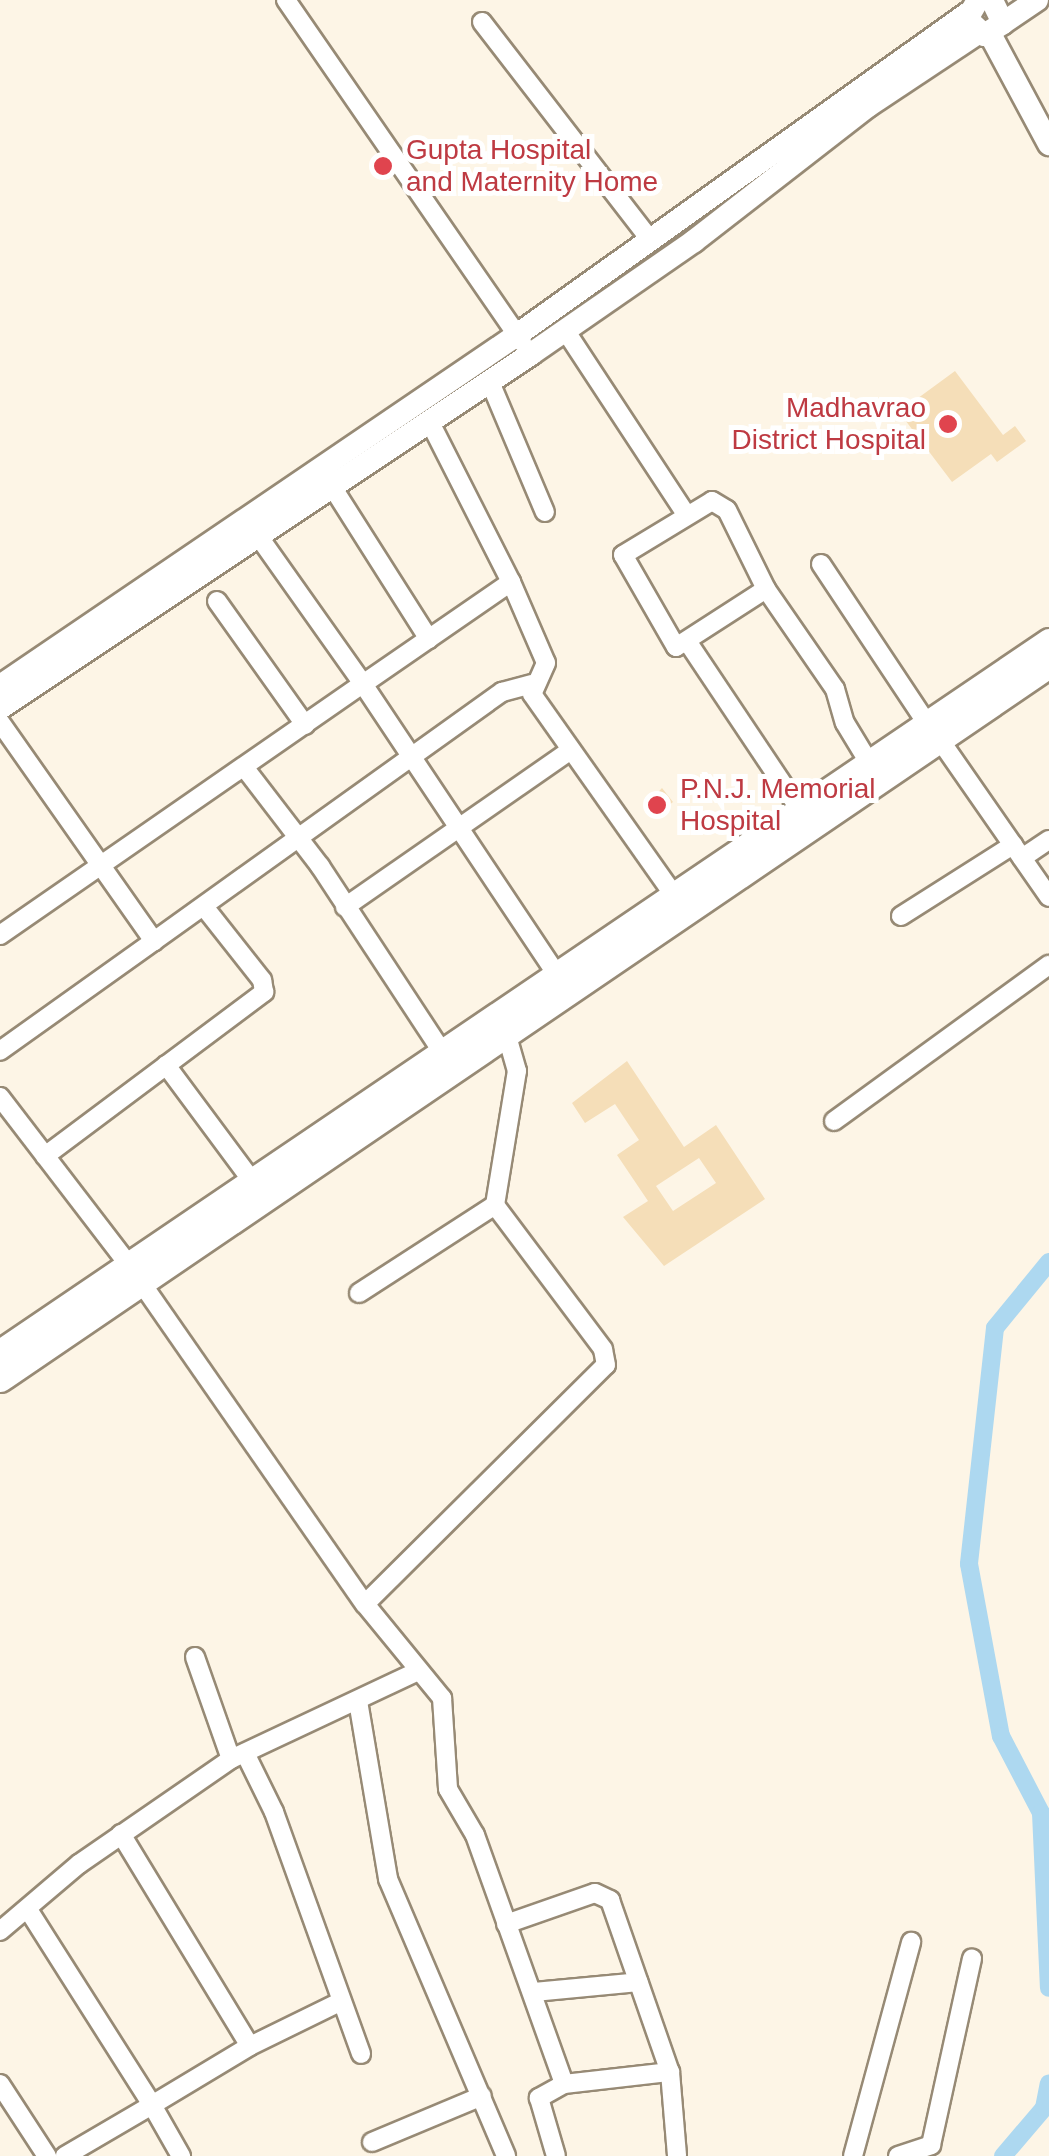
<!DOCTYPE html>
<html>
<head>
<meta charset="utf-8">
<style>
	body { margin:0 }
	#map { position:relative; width:1049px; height:2156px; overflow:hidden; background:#fdf5e6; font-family:Helvetica,sans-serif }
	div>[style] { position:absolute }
	.canal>* { height:18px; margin:-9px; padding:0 9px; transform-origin:9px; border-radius:9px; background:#add8f0 }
	.building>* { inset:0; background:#f5deb8 }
	.roads { filter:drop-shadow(2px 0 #978a75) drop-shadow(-2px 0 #978a75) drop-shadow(0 2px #978a75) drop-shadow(0 -2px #978a75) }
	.minor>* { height:18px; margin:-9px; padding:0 9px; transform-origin:9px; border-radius:9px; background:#fff }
	.tertiary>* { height:22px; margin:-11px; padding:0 11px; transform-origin:11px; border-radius:11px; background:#fff }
	.secondary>* { height:25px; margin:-12.5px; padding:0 12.5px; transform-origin:12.5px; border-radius:12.5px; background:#fff }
	.dots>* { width:28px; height:28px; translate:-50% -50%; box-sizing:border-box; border:5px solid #fff; border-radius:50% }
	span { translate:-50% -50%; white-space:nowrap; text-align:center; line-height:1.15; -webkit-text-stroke:10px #fff; paint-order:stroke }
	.health-label { font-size:28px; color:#be3a42 }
	.left { translate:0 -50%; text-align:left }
	.right { translate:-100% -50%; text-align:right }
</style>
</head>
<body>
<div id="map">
	<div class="canal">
		<i style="left:1049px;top:1262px;width:85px;rotate:129.3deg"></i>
		<i style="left:995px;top:1328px;width:237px;rotate:96.3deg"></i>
		<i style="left:969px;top:1564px;width:175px;rotate:79.5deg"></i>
		<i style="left:1001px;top:1736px;width:87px;rotate:62.5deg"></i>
		<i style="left:1041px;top:1813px;width:175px;rotate:87.4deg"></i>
		<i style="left:1003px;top:2156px;width:63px;rotate:-49.5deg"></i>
		<i style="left:1044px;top:2108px;width:25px;rotate:-79deg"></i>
	</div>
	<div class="building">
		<i style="clip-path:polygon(955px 371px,1003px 435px,1015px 426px,1026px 441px,997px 462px,991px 454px,952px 482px,899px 412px)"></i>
		<i style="clip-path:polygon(662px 788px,673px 802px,652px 818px,644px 807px)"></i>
		<i style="clip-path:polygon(evenodd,627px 1061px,684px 1147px,716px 1125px,765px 1199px,664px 1266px,623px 1217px,648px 1201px,617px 1155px,639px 1140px,615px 1104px,585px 1123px,572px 1103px,627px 1061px,699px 1158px,716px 1183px,673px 1211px,656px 1186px,699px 1158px)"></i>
	</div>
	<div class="roads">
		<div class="minor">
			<i style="left:286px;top:0;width:416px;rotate:55.4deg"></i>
			<i style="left:482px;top:22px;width:277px;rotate:52.3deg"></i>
			<i style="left:565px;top:330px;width:220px;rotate:56.7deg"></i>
			<i style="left:490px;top:382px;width:141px;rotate:67.1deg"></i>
			<i style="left:333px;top:488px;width:179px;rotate:57.6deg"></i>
			<i style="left:712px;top:501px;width:17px;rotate:31deg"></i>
			<i style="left:727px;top:510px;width:88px;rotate:63.7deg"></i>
			<i style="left:766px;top:589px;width:107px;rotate:147.2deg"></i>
			<i style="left:676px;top:647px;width:106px;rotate:-119.9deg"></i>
			<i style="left:623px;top:555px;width:104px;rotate:-31.2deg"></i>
			<i style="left:259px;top:537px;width:180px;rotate:54.7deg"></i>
			<i style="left:363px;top:684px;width:180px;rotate:-34.6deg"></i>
			<i style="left:511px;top:582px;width:179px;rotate:-116.9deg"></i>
			<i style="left:821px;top:564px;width:193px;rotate:56.4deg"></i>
			<i style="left:511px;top:582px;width:88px;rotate:66.6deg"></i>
			<i style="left:546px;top:663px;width:34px;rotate:114deg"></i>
			<i style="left:532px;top:694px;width:248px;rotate:54.8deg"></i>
			<i style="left:766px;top:589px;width:121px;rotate:55.4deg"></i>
			<i style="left:835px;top:689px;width:35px;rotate:74deg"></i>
			<i style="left:845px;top:723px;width:50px;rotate:58.8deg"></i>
			<i style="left:217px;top:601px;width:152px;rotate:54.6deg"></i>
			<i style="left:689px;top:644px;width:203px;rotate:56.2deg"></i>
			<i style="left:0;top:722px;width:268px;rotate:54.9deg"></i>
			<i style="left:154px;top:941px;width:189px;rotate:144.5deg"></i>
			<i style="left:940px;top:740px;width:191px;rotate:55.2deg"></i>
			<i style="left:244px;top:767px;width:125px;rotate:52.5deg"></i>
			<i style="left:320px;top:866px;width:226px;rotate:56.7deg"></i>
			<i style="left:1022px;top:858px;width:32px;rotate:-34deg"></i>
			<i style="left:345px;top:907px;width:275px;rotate:-34.8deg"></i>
			<i style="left:901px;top:916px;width:133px;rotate:-32.4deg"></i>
			<i style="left:0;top:935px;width:441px;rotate:-34.7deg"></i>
			<i style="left:363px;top:684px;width:351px;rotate:56.3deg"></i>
			<i style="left:154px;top:941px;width:428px;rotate:-35.6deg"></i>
			<i style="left:502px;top:692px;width:31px;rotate:-15deg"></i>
			<i style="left:166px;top:1065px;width:144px;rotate:53.4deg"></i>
			<i style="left:0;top:1097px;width:212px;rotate:52.5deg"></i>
			<i style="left:129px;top:1265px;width:413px;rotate:55.2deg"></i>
			<i style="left:365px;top:1604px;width:122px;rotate:50.7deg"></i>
			<i style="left:442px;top:1698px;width:91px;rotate:86.2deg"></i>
			<i style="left:448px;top:1789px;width:53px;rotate:59.6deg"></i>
			<i style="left:475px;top:1835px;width:264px;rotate:70.3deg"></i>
			<i style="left:564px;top:2084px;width:29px;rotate:151deg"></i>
			<i style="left:539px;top:2098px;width:60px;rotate:73.7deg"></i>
			<i style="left:834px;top:1121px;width:266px;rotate:-36deg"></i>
			<i style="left:45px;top:1156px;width:274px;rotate:-36.8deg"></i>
			<i style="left:264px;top:992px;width:12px;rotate:-99deg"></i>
			<i style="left:262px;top:980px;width:90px;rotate:-128.3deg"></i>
			<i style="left:359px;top:1293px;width:162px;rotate:-32.9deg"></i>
			<i style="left:365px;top:1604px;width:339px;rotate:-44.8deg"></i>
			<i style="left:606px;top:1365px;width:16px;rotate:-101deg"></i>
			<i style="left:603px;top:1349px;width:180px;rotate:-126.9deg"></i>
			<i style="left:495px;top:1205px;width:136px;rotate:-80.7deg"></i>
			<i style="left:517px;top:1071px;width:40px;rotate:-106deg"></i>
			<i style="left:195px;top:1657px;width:108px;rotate:70.6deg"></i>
			<i style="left:358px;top:1701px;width:181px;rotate:80.4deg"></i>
			<i style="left:388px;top:1879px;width:301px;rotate:66.9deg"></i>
			<i style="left:245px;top:1753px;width:66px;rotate:63.8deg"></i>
			<i style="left:274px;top:1812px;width:257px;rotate:70.2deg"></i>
			<i style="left:121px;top:1834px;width:248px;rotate:58.7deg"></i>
			<i style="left:250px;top:2046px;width:114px;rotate:149deg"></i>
			<i style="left:152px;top:2105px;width:59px;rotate:60.4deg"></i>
			<i style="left:29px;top:1911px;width:230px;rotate:57.6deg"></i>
			<i style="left:152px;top:2105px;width:101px;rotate:149.6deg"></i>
			<i style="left:506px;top:1924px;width:94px;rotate:-19.2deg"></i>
			<i style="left:595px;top:1893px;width:17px;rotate:25deg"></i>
			<i style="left:610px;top:1900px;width:182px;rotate:70.8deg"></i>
			<i style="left:670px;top:2072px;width:84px;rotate:85.2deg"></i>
			<i style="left:0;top:1931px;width:104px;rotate:-40.3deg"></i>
			<i style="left:79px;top:1864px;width:185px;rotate:-34.6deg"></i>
			<i style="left:231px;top:1759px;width:207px;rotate:-25.2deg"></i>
			<i style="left:534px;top:1992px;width:105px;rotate:-5.4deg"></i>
			<i style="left:250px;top:2046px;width:100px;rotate:-26.1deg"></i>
			<i style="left:0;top:2084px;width:86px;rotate:56.9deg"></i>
			<i style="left:564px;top:2084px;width:107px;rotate:-6.5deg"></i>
			<i style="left:372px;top:2142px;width:119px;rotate:-22.7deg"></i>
			<i style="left:853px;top:2156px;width:222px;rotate:-74.8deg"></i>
			<i style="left:898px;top:2156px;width:35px;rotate:-18deg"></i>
			<i style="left:931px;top:2145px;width:191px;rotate:-77.6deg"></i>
		</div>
		<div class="tertiary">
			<i style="left:978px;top:0;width:22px;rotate:120deg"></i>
			<i style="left:967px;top:19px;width:23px;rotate:43deg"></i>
			<i style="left:984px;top:35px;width:22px;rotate:-32deg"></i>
			<i style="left:1003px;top:23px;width:25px;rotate:-116deg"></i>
			<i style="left:1003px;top:23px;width:41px;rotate:-34.1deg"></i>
			<i style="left:990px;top:34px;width:125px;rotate:61.8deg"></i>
			<i style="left:0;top:686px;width:625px;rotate:-34.17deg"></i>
			<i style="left:517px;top:335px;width:553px;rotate:-35.5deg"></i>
			<i style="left:0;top:708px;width:638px;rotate:-33.69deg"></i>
			<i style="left:531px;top:354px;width:198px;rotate:-34.7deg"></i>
			<i style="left:694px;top:241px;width:220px;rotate:-37.8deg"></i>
			<i style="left:868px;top:106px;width:132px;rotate:-33.6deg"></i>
		</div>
		<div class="secondary">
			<i style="left:0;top:1352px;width:1267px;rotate:-34.13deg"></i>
			<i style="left:0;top:1379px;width:1269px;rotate:-34.24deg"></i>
		</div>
	</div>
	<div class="dots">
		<i style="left:383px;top:166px;background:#e0444e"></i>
		<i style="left:948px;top:424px;background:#e0444e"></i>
		<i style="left:657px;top:805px;background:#e0444e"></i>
	</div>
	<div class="health-label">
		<span class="left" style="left:406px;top:166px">Gupta Hospital<br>and Maternity Home</span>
		<span class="right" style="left:926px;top:424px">Madhavrao<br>District Hospital</span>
		<span class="left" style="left:680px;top:805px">P.N.J. Memorial<br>Hospital</span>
	</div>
</div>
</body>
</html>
